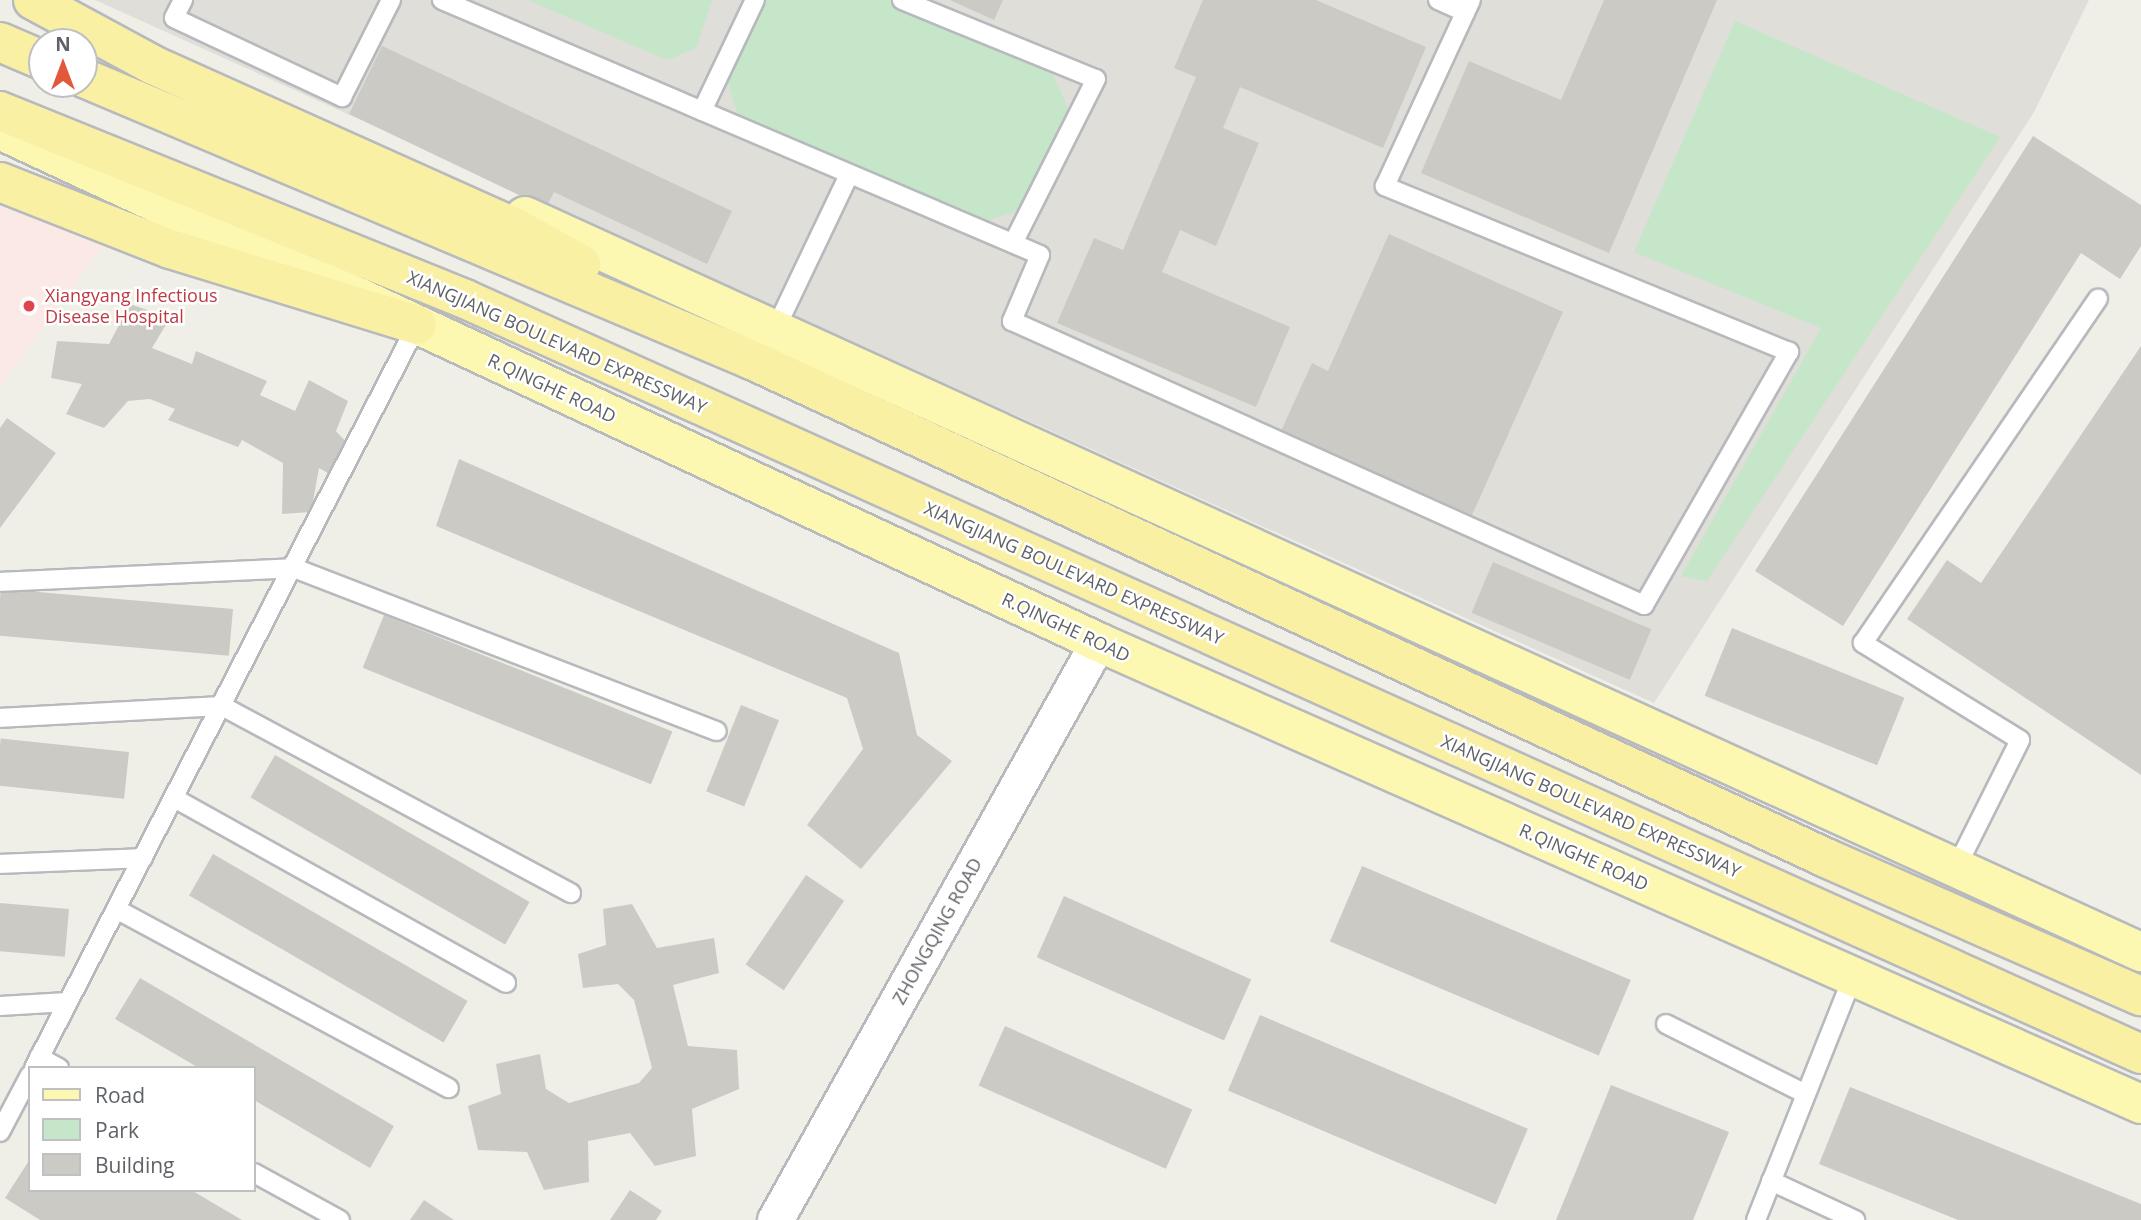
<!DOCTYPE html>
<html>
<head>
<meta charset="utf-8">
<style>
	body { margin:0 }
	#map { position:relative; width:2141px; height:1220px; overflow:hidden; background:#f0efe7; font-family:"Open Sans",sans-serif }
	div>[style] { position:absolute }
	.industrial>* { inset:0; background:#dfded9 }
	.medical>* { inset:0; background:#fbe9e6 }
	.green>* { inset:0; background:#c5e6c8 }
	.building>* { inset:0; background:#cccac4; transform-origin:0 0 }
	.roads { filter:drop-shadow(2px 0 #b7b9bd) drop-shadow(-2px 0 #b7b9bd) drop-shadow(0 2px #b7b9bd) drop-shadow(0 -2px #b7b9bd) }
	.service>* { height:18px; margin:-9px; padding:0 9px; transform-origin:9px; border-radius:9px; background:#fff }
	.minor>* { height:35px; margin:-17.5px; padding:0 17.5px; transform-origin:17.5px; border-radius:17.5px; background:#fff }
	.primary>* { height:38px; margin:-19px; padding:0 19px; transform-origin:19px; border-radius:19px; background:#fcf7b1 }
	.trunk>* { height:38px; margin:-19px; padding:0 19px; transform-origin:19px; border-radius:19px; background:#faf0a4 }
	.dots>* { width:19px; height:19px; translate:-50% -50%; box-sizing:border-box; border:4px solid #fff; border-radius:50% }
	span { translate:-50% -50%; white-space:nowrap; text-align:center; line-height:1.15; -webkit-text-stroke:5px #fff; paint-order:stroke }
	.health-label { font-size:18px; color:#be3a42 }
	.left { translate:0 -50%; text-align:left }
	.street-label { font-size:18px; color:#5f6267 }
	.legend { position:absolute; left:28px; top:1066px; width:228px; height:126px; box-sizing:border-box; background:#fff; border:2px solid #bfc0c2; margin:0; padding:9px 12px; list-style:none; font-size:21px; color:#5f6267 }
	.legend li { display:flex; align-items:center; gap:14px; height:35px }
	.legend b { width:35px; border:2px solid #bfc0c2 }
	.north { position:absolute; left:28px; top:28px; width:70px; height:70px; box-sizing:border-box; background:#fff; border:2px solid #bfc0c2; border-radius:50%; rotate:0deg; font-size:19px; font-weight:700; line-height:28px; text-align:center; color:#5f6267 }
	.north::after { content:''; display:block; margin:auto; width:24px; height:32px; background:#e3573b; clip-path:polygon(50% 0,100% 100%,50% 72%,0 100%) }
</style>
</head>
<body>
<div id="map">
	<div class="industrial">
		<i style="clip-path:polygon(95px 0,2089px 0,2034px 112px,1654px 703px)"></i>
	</div>
	<div class="medical">
		<i style="clip-path:polygon(0 174px,117px 226px,0 387px)"></i>
	</div>
	<div class="green">
		<i style="clip-path:polygon(528px 0,712px 0,696px 48px,667px 60px)"></i>
		<i style="clip-path:polygon(755px 0,902px 0,1046px 59px,1074px 122px,1033px 205px,974px 226px,742px 128px,723px 68px)"></i>
		<i style="clip-path:polygon(1735px 21px,2000px 137px,1707px 581px,1681px 576px,1821px 328px,1634px 252px)"></i>
	</div>
	<div class="building">
		<i style="clip-path:polygon(950px 0,1003px 0,994px 20px)"></i>
		<i style="clip-path:polygon(1203px 0,1316px 0,1426px 47px,1383px 148px,1240px 87px,1223px 128px,1259px 143px,1216px 246px,1180px 230px,1162px 272px,1290px 327px,1256px 407px,1057px 323px,1094px 238px,1123px 250px,1196px 77px,1174px 68px)"></i>
		<i style="clip-path:polygon(1604px 0,1717px 0,1609px 253px,1421px 173px,1469px 61px,1561px 100px)"></i>
		<i style="clip-path:polygon(382px 46px,732px 211px,707px 264px,554px 192px,546px 208px,349px 114px)"></i>
		<i style="clip-path:polygon(2033px 136px,2141px 205px,2141px 246px,2120px 279px,2081px 253px,1843px 626px,1755px 571px)"></i>
		<i style="clip-path:polygon(1389px 234px,1563px 312px,1472px 515px,1281px 431px,1312px 363px,1328px 371px)"></i>
		<i style="clip-path:polygon(130px 304px,170px 318px,152px 348px,192px 364px,196px 351px,267px 381px,260px 395px,295px 411px,309px 380px,348px 401px,336px 431px,348px 444px,333px 476px,319px 468px,311px 512px,282px 514px,283px 463px,242px 440px,238px 447px,168px 420px,175px 409px,150px 399px,128px 401px,104px 428px,66px 414px,82px 384px,51px 378px,57px 341px,109px 344px)"></i>
		<i style="clip-path:polygon(2141px 346px,2141px 775px,1907px 619px,1947px 560px,1981px 583px)"></i>
		<i style="clip-path:polygon(7px 418px,56px 453px,0 528px,0 428px)"></i>
		<i style="clip-path:polygon(459px 459px,899px 653px,917px 735px,952px 761px,861px 869px,807px 825px,863px 749px,847px 698px,436px 526px)"></i>
		<i style="left:1493px;top:562px;width:172px;height:55px;rotate:23deg"></i>
		<i style="left:233px;top:609px;width:47px;height:233px;rotate:95deg"></i>
		<i style="left:384px;top:615px;width:311px;height:57px;rotate:22deg"></i>
		<i style="left:1732px;top:628px;width:186px;height:73px;rotate:22deg"></i>
		<i style="left:741px;top:705px;width:41px;height:93px;rotate:22deg"></i>
		<i style="left:129px;top:752px;width:47px;height:129px;rotate:96deg"></i>
		<i style="left:275px;top:755px;width:294px;height:49px;rotate:30deg"></i>
		<i style="left:213px;top:854px;width:294px;height:48px;rotate:30deg"></i>
		<i style="left:1362px;top:866px;width:292px;height:82px;rotate:23deg"></i>
		<i style="left:806px;top:875px;width:46px;height:108px;rotate:34deg"></i>
		<i style="left:1064px;top:896px;width:205px;height:67px;rotate:24deg"></i>
		<i style="clip-path:polygon(632px 904px,657px 948px,714px 938px,719px 973px,673px 985px,688px 1046px,737px 1050px,739px 1089px,692px 1109px,696px 1156px,655px 1166px,630px 1133px,588px 1141px,589px 1182px,544px 1190px,527px 1152px,478px 1150px,468px 1106px,501px 1094px,496px 1064px,540px 1054px,546px 1089px,569px 1103px,639px 1083px,652px 1068px,634px 1000px,618px 984px,583px 988px,578px 954px,606px 945px,603px 909px)"></i>
		<i style="left:69px;top:909px;width:48px;height:69px;rotate:95deg"></i>
		<i style="clip-path:polygon(140px 978px,394px 1126px,370px 1168px,254px 1100px,254px 1068px,199px 1068px,115px 1019px)"></i>
		<i style="left:1260px;top:1015px;width:291px;height:82px;rotate:23deg"></i>
		<i style="left:1005px;top:1026px;width:205px;height:65px;rotate:24deg"></i>
		<i style="clip-path:polygon(1611px 1085px,1729px 1132px,1693px 1220px,1556px 1220px)"></i>
		<i style="clip-path:polygon(1850px 1087px,2141px 1204px,2141px 1220px,1958px 1220px,1819px 1164px)"></i>
		<i style="clip-path:polygon(30px 1159px,30px 1190px,191px 1190px,242px 1220px,40px 1220px,5px 1198px)"></i>
		<i style="clip-path:polygon(630px 1190px,662px 1211px,656px 1220px,610px 1220px)"></i>
		<i style="clip-path:polygon(424px 1200px,454px 1220px,410px 1220px)"></i>
	</div>
	<div class="roads">
		<div class="service">
			<i style="left:183px;top:0;width:20px;rotate:117deg"></i>
			<i style="left:174px;top:18px;width:186px;rotate:25.2deg"></i>
			<i style="left:342px;top:97px;width:109px;rotate:-63.2deg"></i>
			<i style="left:442px;top:0;width:650px;rotate:23.09deg"></i>
			<i style="left:1040px;top:255px;width:72px;rotate:113deg"></i>
			<i style="left:1012px;top:321px;width:693px;rotate:24.2deg"></i>
			<i style="left:1644px;top:605px;width:292px;rotate:-60.2deg"></i>
			<i style="left:1789px;top:352px;width:437px;rotate:-157.7deg"></i>
			<i style="left:1385px;top:186px;width:205px;rotate:-65.2deg"></i>
			<i style="left:902px;top:0;width:209px;rotate:22.2deg"></i>
			<i style="left:1096px;top:79px;width:184px;rotate:116.8deg"></i>
			<i style="left:1438px;top:0;width:30px;rotate:24deg"></i>
			<i style="left:702px;top:111px;width:123px;rotate:-64.5deg"></i>
			<i style="left:775px;top:330px;width:172px;rotate:-64.5deg"></i>
			<i style="left:0;top:582px;width:294px;rotate:-2.7deg"></i>
			<i style="left:294px;top:568px;width:453px;rotate:21.1deg"></i>
			<i style="left:0;top:718px;width:222px;rotate:-3.1deg"></i>
			<i style="left:222px;top:706px;width:396px;rotate:28.2deg"></i>
			<i style="left:174px;top:798px;width:380px;rotate:29.1deg"></i>
			<i style="left:0;top:864px;width:143px;rotate:-2.4deg"></i>
			<i style="left:1956px;top:868px;width:143px;rotate:-63.4deg"></i>
			<i style="left:2020px;top:740px;width:185px;rotate:-148.3deg"></i>
			<i style="left:1863px;top:643px;width:417px;rotate:-55.7deg"></i>
			<i style="left:116px;top:909px;width:378px;rotate:28.3deg"></i>
			<i style="left:0;top:1006px;width:67px;rotate:-3.4deg"></i>
			<i style="left:1666px;top:1024px;width:154px;rotate:26.6deg"></i>
			<i style="left:39px;top:1057px;width:23px;rotate:29deg"></i>
			<i style="left:34px;top:1068px;width:836px;rotate:-62.73deg"></i>
			<i style="left:0;top:1132px;width:64px;rotate:-62.2deg"></i>
			<i style="left:254px;top:1173px;width:98px;rotate:28.7deg"></i>
			<i style="left:1771px;top:1181px;width:93px;rotate:24.9deg"></i>
			<i style="left:1756px;top:1220px;width:263px;rotate:-68.3deg"></i>
		</div>
		<div class="minor">
			<i style="left:775px;top:1220px;width:662px;rotate:-60.8deg"></i>
		</div>
		<div class="primary">
			<i style="left:0;top:130px;width:1212px;rotate:25deg"></i>
			<i style="left:1098px;top:642px;width:1141px;rotate:23.89deg"></i>
			<i style="left:525px;top:216px;width:1776px;rotate:24.49deg"></i>
		</div>
		<div class="trunk">
			<i style="left:33px;top:0;width:136px;rotate:28.4deg"></i>
			<i style="left:153px;top:65px;width:393px;rotate:24.2deg"></i>
			<i style="left:512px;top:226px;width:79px;rotate:28.8deg"></i>
			<i style="left:0;top:42px;width:46px;rotate:23.2deg"></i>
			<i style="left:84px;top:78px;width:727px;rotate:22.9deg"></i>
			<i style="left:754px;top:361px;width:1182px;rotate:24.87deg"></i>
			<i style="left:1826px;top:858px;width:344px;rotate:23.7deg"></i>
			<i style="left:0;top:111px;width:502px;rotate:22.01deg"></i>
			<i style="left:465px;top:299px;width:1838px;rotate:24.25deg"></i>
			<i style="left:0;top:182px;width:183px;rotate:21.5deg"></i>
			<i style="left:170px;top:249px;width:258px;rotate:17.1deg"></i>
		</div>
	</div>
	<div class="dots">
		<i style="left:29px;top:306px;background:#e0444e"></i>
	</div>
	<div class="health-label">
		<span class="left" style="left:45px;top:306px">Xiangyang Infectious<br>Disease Hospital</span>
	</div>
	<div class="street-label">
		<span style="left:557px;top:342px;rotate:24deg">XIANGJIANG BOULEVARD EXPRESSWAY</span>
		<span style="left:552px;top:388px;rotate:25deg">R.QINGHE ROAD</span>
		<span style="left:1074px;top:573px;rotate:24deg">XIANGJIANG BOULEVARD EXPRESSWAY</span>
		<span style="left:1066px;top:627px;rotate:25deg">R.QINGHE ROAD</span>
		<span style="left:1591px;top:806px;rotate:24deg">XIANGJIANG BOULEVARD EXPRESSWAY</span>
		<span style="left:1584px;top:857px;rotate:24deg">R.QINGHE ROAD</span>
		<span style="left:937px;top:931px;rotate:-61deg">ZHONGQING ROAD</span>
	</div>
	<ul class="legend">
	<li><b style="height:9px;background:#fcf7b1"></b>Road</li>
	<li><b style="height:19px;background:#c5e6c8"></b>Park</li>
	<li><b style="height:19px;background:#cccac4"></b>Building</li>
	</ul>
	<div class="north">N</div>
</div>
</body>
</html>
